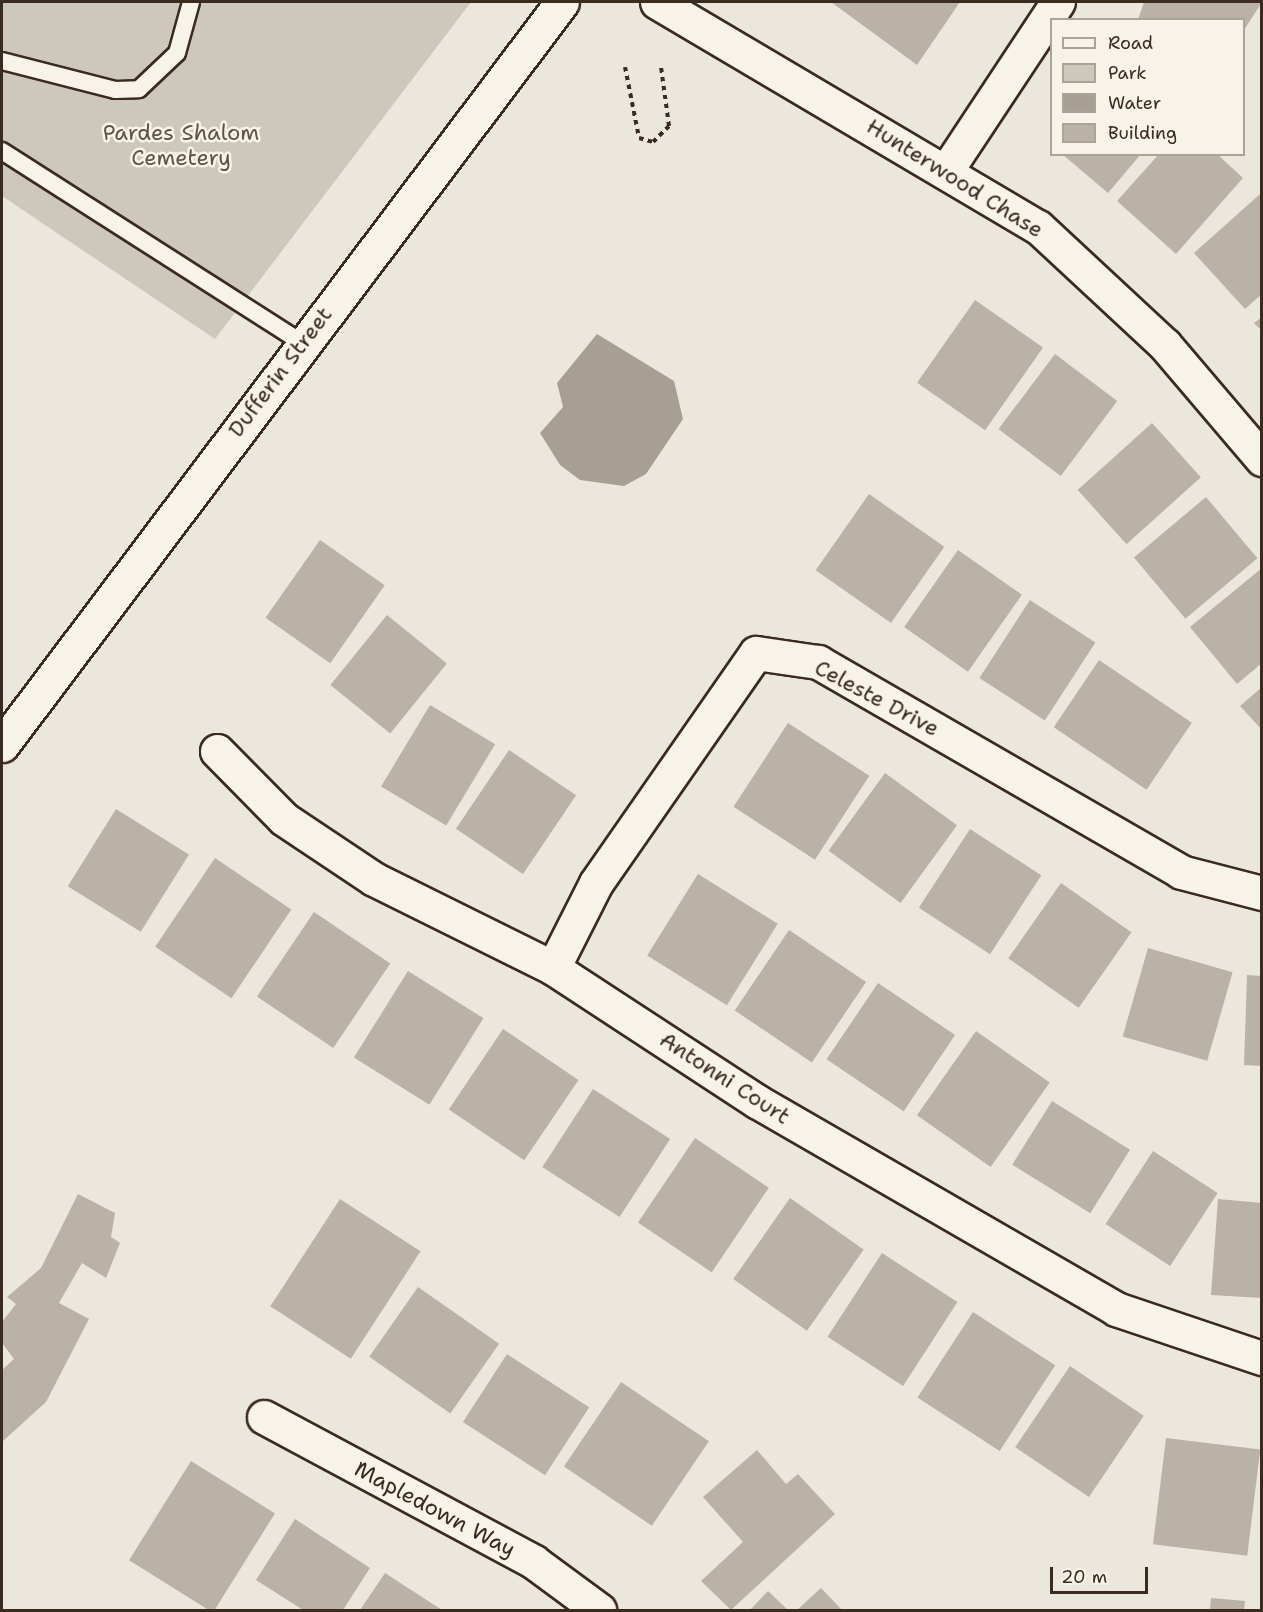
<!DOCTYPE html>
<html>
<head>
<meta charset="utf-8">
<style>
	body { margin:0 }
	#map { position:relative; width:1263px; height:1612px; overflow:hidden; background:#ece7dc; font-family:"Shantell Sans",sans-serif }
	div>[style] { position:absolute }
	.green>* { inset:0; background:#cec8bc }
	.water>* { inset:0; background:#a89f93 }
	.building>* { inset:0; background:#bab2a7; transform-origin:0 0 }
	.path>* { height:4px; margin-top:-2px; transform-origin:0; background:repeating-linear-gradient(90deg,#3b2a1e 0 4.5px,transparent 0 9px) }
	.roads { filter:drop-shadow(2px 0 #3b2a1e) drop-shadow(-2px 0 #3b2a1e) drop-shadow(0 2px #3b2a1e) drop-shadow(0 -2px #3b2a1e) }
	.service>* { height:16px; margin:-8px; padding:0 8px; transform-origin:8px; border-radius:8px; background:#f7f3e8 }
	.minor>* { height:33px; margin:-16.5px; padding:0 16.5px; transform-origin:16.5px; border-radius:16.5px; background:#f7f3e8 }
	.secondary>* { height:33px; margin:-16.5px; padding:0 16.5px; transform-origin:16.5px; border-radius:16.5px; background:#f7f3e8 }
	span { translate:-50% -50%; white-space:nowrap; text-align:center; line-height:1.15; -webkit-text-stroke:5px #f7f3e8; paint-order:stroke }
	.park-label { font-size:22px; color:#605246 }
	.street-label { font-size:22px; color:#3b2a1e }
	.frame { position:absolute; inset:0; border:3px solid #3b2a1e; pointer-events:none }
	.legend { position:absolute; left:1050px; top:18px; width:195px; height:138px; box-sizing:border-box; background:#f7f3e8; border:2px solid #aca397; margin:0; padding:8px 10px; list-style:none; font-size:18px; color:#3b2a1e }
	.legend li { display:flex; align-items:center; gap:12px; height:30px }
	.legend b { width:30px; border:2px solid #aca397 }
	.scale { position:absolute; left:1050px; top:1567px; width:98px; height:27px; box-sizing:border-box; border:3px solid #3b2a1e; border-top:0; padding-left:8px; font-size:18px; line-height:21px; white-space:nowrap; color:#3b2a1e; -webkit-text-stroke:4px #f7f3e8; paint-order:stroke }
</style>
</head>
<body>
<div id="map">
	<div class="green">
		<i style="clip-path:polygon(2px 2px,471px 2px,215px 339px,2px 196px)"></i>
	</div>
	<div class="water">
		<i style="clip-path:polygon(597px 334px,674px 381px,683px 419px,646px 474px,624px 486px,580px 480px,560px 465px,540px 433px,563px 407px,557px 383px)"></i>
	</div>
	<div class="building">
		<i style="clip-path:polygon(831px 2px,960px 2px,917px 65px)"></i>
		<i style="clip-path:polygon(1144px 2px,1262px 2px,1244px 30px,1244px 20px,1138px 20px)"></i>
		<i style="clip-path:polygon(1062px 154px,1141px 154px,1108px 193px)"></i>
		<i style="clip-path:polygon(1159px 154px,1217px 154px,1243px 178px,1176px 254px,1117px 201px)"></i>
		<i style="clip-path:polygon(1260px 194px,1262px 294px,1245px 309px,1194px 253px)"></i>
		<i style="left:975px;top:300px;width:83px;height:101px;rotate:35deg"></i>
		<i style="clip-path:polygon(1262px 317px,1262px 331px,1254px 323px)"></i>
		<i style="left:1055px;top:354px;width:78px;height:94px;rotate:37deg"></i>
		<i style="left:1152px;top:423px;width:73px;height:100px;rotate:48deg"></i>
		<i style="left:869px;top:494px;width:92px;height:93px;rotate:35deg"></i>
		<i style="left:1206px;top:497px;width:80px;height:94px;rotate:50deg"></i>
		<i style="left:320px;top:540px;width:79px;height:95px;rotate:35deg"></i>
		<i style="left:958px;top:550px;width:78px;height:94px;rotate:35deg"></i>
		<i style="clip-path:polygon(1262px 568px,1262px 663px,1237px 684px,1190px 627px)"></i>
		<i style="left:1030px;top:600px;width:78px;height:93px;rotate:33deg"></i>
		<i style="left:387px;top:615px;width:77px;height:90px;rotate:39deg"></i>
		<i style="left:1099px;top:660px;width:112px;height:81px;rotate:34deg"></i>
		<i style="clip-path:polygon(1262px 687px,1262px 730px,1240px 706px)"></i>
		<i style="left:430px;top:705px;width:76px;height:95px;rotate:31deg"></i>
		<i style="left:788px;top:723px;width:97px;height:100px;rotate:33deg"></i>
		<i style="left:509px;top:750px;width:81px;height:95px;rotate:34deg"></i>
		<i style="left:885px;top:773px;width:89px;height:96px;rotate:36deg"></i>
		<i style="left:116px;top:809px;width:86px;height:91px;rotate:32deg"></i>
		<i style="left:970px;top:829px;width:85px;height:94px;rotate:33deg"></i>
		<i style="left:215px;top:858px;width:92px;height:107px;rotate:34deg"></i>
		<i style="left:698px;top:874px;width:94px;height:96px;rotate:32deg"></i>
		<i style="left:1061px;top:883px;width:86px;height:92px;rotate:35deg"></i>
		<i style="left:314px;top:912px;width:92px;height:102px;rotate:34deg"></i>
		<i style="left:789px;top:930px;width:93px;height:97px;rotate:34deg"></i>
		<i style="left:1148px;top:948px;width:88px;height:92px;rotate:16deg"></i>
		<i style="left:408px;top:971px;width:89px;height:102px;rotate:32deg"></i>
		<i style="clip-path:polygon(1247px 975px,1262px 976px,1262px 1066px,1244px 1065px)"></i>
		<i style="left:878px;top:983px;width:93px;height:92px;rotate:34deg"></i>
		<i style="left:503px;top:1029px;width:91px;height:97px;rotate:34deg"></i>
		<i style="left:976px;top:1031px;width:90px;height:103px;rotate:35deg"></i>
		<i style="left:593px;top:1089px;width:92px;height:93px;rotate:33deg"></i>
		<i style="left:1052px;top:1101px;width:92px;height:75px;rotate:32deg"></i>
		<i style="left:695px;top:1138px;width:89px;height:102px;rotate:34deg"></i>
		<i style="left:1153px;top:1151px;width:77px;height:87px;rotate:33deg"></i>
		<i style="clip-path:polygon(78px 1194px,115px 1213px,111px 1237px,120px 1243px,106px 1278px,82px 1263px,59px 1303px,89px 1319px,46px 1402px,3px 1441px,2px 1370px,14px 1359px,2px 1343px,2px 1322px,16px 1304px,7px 1297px,41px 1268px)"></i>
		<i style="left:790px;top:1198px;width:90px;height:99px;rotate:35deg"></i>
		<i style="left:340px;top:1199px;width:96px;height:128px;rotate:33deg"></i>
		<i style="clip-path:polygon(1218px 1199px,1262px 1203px,1262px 1298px,1211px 1295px)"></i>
		<i style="left:882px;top:1253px;width:90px;height:100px;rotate:33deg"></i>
		<i style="left:418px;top:1287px;width:99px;height:85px;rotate:35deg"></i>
		<i style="left:973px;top:1312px;width:98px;height:102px;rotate:33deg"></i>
		<i style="left:507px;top:1354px;width:98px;height:81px;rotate:33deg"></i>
		<i style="left:1070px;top:1366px;width:89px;height:98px;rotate:34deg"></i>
		<i style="left:621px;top:1382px;width:106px;height:102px;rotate:34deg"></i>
		<i style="left:1166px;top:1438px;width:95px;height:107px;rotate:7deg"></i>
		<i style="clip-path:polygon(757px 1450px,786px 1484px,798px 1474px,835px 1514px,731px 1610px,701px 1581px,743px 1542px,703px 1497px)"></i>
		<i style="left:191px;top:1461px;width:99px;height:117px;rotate:32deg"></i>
		<i style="clip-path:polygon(295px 1519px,370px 1568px,343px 1610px,303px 1610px,256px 1580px)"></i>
		<i style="clip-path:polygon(385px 1573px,442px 1610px,360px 1610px)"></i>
		<i style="clip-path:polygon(821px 1588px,842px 1610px,797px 1610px)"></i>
		<i style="clip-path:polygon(768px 1591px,788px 1610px,750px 1610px)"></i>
		<i style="clip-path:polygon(1211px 1598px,1245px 1601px,1244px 1610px,1210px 1610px)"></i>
	</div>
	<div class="path">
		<i style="left:625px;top:67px;width:72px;rotate:78.8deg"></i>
		<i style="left:639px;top:138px;width:15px;rotate:16deg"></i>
		<i style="left:653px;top:142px;width:23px;rotate:-45deg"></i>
		<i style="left:669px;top:126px;width:60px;rotate:-97.7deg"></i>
	</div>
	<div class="roads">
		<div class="service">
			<i style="left:2px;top:61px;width:117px;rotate:14.4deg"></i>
			<i style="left:115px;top:90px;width:24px;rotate:-2deg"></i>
			<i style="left:139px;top:89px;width:52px;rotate:-43.5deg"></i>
			<i style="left:177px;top:53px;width:53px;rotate:-74.6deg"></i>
			<i style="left:2px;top:151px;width:356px;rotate:32.6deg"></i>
		</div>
		<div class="minor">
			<i style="left:657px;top:2px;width:442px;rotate:30.6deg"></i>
			<i style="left:1038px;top:227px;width:173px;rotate:42.9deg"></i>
			<i style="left:1165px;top:345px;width:150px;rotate:49.6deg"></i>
			<i style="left:946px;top:171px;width:203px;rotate:-56.5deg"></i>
			<i style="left:217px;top:751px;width:95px;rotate:45.4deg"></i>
			<i style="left:284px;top:819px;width:108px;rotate:33.7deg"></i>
			<i style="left:374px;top:879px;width:200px;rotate:26.4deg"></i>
			<i style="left:553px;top:968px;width:245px;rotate:33.2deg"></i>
			<i style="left:758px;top:1102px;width:414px;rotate:30deg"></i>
			<i style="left:1116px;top:1309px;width:154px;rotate:18.6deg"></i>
			<i style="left:553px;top:968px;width:95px;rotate:-63.2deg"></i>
			<i style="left:596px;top:883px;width:280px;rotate:-55.2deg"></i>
			<i style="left:756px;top:653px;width:63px;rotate:8.3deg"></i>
			<i style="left:818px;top:662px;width:419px;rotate:30deg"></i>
			<i style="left:1181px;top:872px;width:84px;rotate:14.5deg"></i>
			<i style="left:264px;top:1417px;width:306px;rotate:28.2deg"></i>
			<i style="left:534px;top:1562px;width:81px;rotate:36.4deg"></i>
		</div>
		<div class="secondary">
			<i style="left:2px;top:745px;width:930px;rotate:-52.99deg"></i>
		</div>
	</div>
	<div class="park-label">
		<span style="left:181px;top:145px">Pardes Shalom<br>Cemetery</span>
	</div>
	<div class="street-label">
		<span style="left:955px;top:178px;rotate:32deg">Hunterwood Chase</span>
		<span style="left:280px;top:372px;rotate:-53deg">Dufferin Street</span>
		<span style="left:877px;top:698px;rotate:28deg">Celeste Drive</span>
		<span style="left:725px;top:1078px;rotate:33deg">Antonni Court</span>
		<span style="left:435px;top:1509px;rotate:28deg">Mapledown Way</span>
	</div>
	<div class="frame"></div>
	<ul class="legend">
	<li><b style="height:8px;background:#f7f3e8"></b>Road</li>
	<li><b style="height:16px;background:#cec8bc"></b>Park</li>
	<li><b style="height:16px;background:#a89f93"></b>Water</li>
	<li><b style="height:16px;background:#bab2a7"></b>Building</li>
	</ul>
	<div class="scale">20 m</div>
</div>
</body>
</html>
